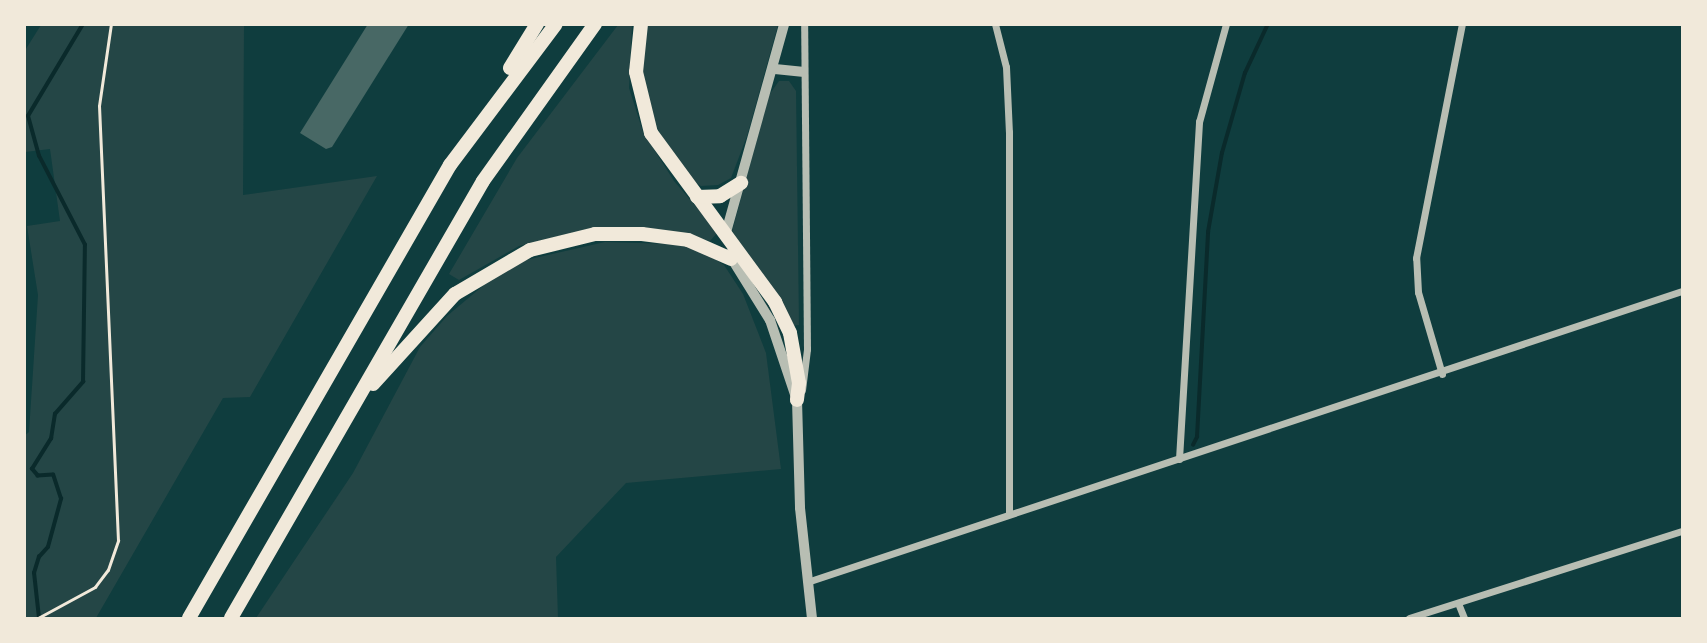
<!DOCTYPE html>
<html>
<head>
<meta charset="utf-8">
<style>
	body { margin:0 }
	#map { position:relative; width:1707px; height:643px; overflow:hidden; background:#0f3d3e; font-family:Signika,sans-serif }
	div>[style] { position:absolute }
	.green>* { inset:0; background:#244646 }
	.stream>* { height:3.5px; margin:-1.75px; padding:0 1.75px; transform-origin:1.75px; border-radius:1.75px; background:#0a2a2b }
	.building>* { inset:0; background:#486865 }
	.path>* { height:2.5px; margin:-1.25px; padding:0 1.25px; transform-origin:1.25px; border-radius:1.25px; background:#f1e9da }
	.minor>* { height:7px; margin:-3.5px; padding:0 3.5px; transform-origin:3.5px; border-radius:3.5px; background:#b8beb3 }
	.tertiary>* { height:10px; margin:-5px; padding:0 5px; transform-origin:5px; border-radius:5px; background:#b8beb3 }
	.motorway>* { height:14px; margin:-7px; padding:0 7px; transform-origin:7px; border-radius:7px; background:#f1e9da }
	span { translate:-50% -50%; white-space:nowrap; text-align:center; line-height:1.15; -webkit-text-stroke:5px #f1e9da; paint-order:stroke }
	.frame { position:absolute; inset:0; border:26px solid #f1e9da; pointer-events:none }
</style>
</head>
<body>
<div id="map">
	<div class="green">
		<i style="clip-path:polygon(41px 25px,244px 25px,243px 195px,377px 176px,250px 397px,223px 398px,96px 618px,25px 618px,24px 436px,29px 432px,38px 295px,27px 226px,60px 221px,50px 149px,25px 152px,24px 52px)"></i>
		<i style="clip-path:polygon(618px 25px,632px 25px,629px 88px,643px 132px,674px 181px,718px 232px,710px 241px,674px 232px,595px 227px,519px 246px,459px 280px,449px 274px,517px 158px)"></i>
		<i style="clip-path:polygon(646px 25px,778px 25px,747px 136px,731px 178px,718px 185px,701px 186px,690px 179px,660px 134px,647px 103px,641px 64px)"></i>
		<i style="clip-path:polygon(779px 81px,789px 81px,796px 91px,799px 325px,791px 326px,732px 231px,769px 95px)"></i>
		<i style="clip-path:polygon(605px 242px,672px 244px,701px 250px,724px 265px,743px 294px,766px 353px,781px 469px,626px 483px,556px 557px,558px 618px,256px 618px,353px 473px,420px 347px,447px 316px,484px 285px,526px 260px)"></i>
	</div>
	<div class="stream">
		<i style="left:1193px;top:445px;width:9px;rotate:-63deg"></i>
		<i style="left:1197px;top:437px;width:205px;rotate:-86.9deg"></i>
		<i style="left:1208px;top:232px;width:80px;rotate:-80deg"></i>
		<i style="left:1222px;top:153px;width:83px;rotate:-74deg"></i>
		<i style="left:1245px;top:73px;width:54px;rotate:-64.9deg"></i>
		<i style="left:39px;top:618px;width:45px;rotate:-96.3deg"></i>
		<i style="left:34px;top:573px;width:17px;rotate:-73deg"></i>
		<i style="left:39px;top:557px;width:13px;rotate:-48deg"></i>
		<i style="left:48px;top:547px;width:50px;rotate:-74.8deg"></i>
		<i style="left:61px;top:499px;width:25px;rotate:-108deg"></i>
		<i style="left:53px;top:475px;width:15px;rotate:176deg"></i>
		<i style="left:38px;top:476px;width:9px;rotate:-131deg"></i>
		<i style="left:32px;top:469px;width:36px;rotate:-58deg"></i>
		<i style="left:51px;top:439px;width:25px;rotate:-81deg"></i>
		<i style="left:55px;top:414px;width:43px;rotate:-48.8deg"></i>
		<i style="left:83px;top:382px;width:137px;rotate:-89.2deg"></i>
		<i style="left:85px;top:245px;width:100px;rotate:-117.3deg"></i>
		<i style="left:39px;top:156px;width:41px;rotate:-105.4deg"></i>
		<i style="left:28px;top:116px;width:107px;rotate:-59.1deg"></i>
	</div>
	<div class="building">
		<i style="clip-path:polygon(368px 24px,409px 24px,332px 147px,326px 149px,300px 133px)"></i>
	</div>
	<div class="path">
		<i style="left:38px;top:618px;width:65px;rotate:-28.5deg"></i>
		<i style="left:95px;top:587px;width:21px;rotate:-53deg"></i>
		<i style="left:108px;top:570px;width:31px;rotate:-71deg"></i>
		<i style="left:118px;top:541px;width:435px;rotate:-92.5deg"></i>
		<i style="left:99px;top:106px;width:83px;rotate:-81.7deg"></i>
	</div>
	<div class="minor">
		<i style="left:995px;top:24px;width:44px;rotate:75.7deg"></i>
		<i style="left:1006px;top:67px;width:65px;rotate:87.4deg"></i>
		<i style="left:1009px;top:132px;width:382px;rotate:90deg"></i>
		<i style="left:1442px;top:374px;width:85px;rotate:-106.3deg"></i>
		<i style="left:1418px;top:292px;width:34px;rotate:-93deg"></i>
		<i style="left:1416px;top:258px;width:238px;rotate:-78.9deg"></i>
		<i style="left:802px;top:390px;width:41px;rotate:-83deg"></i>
		<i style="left:807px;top:349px;width:325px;rotate:-90.5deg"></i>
		<i style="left:1179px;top:459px;width:338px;rotate:-86.6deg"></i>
		<i style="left:1199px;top:122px;width:102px;rotate:-74.6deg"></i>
		<i style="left:807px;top:582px;width:922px;rotate:-18.4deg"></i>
		<i style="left:1458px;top:603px;width:16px;rotate:68deg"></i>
		<i style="left:1409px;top:618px;width:287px;rotate:-17.7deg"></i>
	</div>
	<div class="tertiary">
		<i style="left:775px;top:69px;width:27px;rotate:6deg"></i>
		<i style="left:725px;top:236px;width:220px;rotate:-74.4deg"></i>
		<i style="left:729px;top:254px;width:78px;rotate:58.2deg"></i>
		<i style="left:770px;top:320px;width:84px;rotate:71.4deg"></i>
		<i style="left:797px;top:400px;width:108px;rotate:88.4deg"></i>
		<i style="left:800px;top:508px;width:111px;rotate:83.8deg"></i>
	</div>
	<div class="motorway">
		<i style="left:641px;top:24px;width:48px;rotate:95.9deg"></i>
		<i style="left:636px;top:72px;width:63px;rotate:76.2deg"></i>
		<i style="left:651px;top:133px;width:210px;rotate:53.7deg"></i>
		<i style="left:775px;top:302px;width:34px;rotate:64deg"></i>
		<i style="left:790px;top:333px;width:51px;rotate:79.8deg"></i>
		<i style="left:799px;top:383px;width:17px;rotate:97deg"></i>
		<i style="left:510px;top:68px;width:52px;rotate:-58.5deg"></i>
		<i style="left:697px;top:197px;width:23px;rotate:-2deg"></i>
		<i style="left:720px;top:196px;width:25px;rotate:-32deg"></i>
		<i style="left:373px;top:384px;width:122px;rotate:-47.7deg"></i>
		<i style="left:455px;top:294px;width:87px;rotate:-30.4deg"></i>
		<i style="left:530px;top:250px;width:67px;rotate:-13.8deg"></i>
		<i style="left:595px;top:234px;width:47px"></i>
		<i style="left:642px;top:234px;width:46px;rotate:7.4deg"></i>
		<i style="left:688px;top:240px;width:47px;rotate:23.8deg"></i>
		<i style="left:189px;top:618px;width:523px;rotate:-60.05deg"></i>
		<i style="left:450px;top:165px;width:176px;rotate:-53.1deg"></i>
		<i style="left:231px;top:618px;width:504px;rotate:-60.03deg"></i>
		<i style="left:483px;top:181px;width:193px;rotate:-54.5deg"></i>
	</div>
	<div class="frame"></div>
</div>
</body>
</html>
